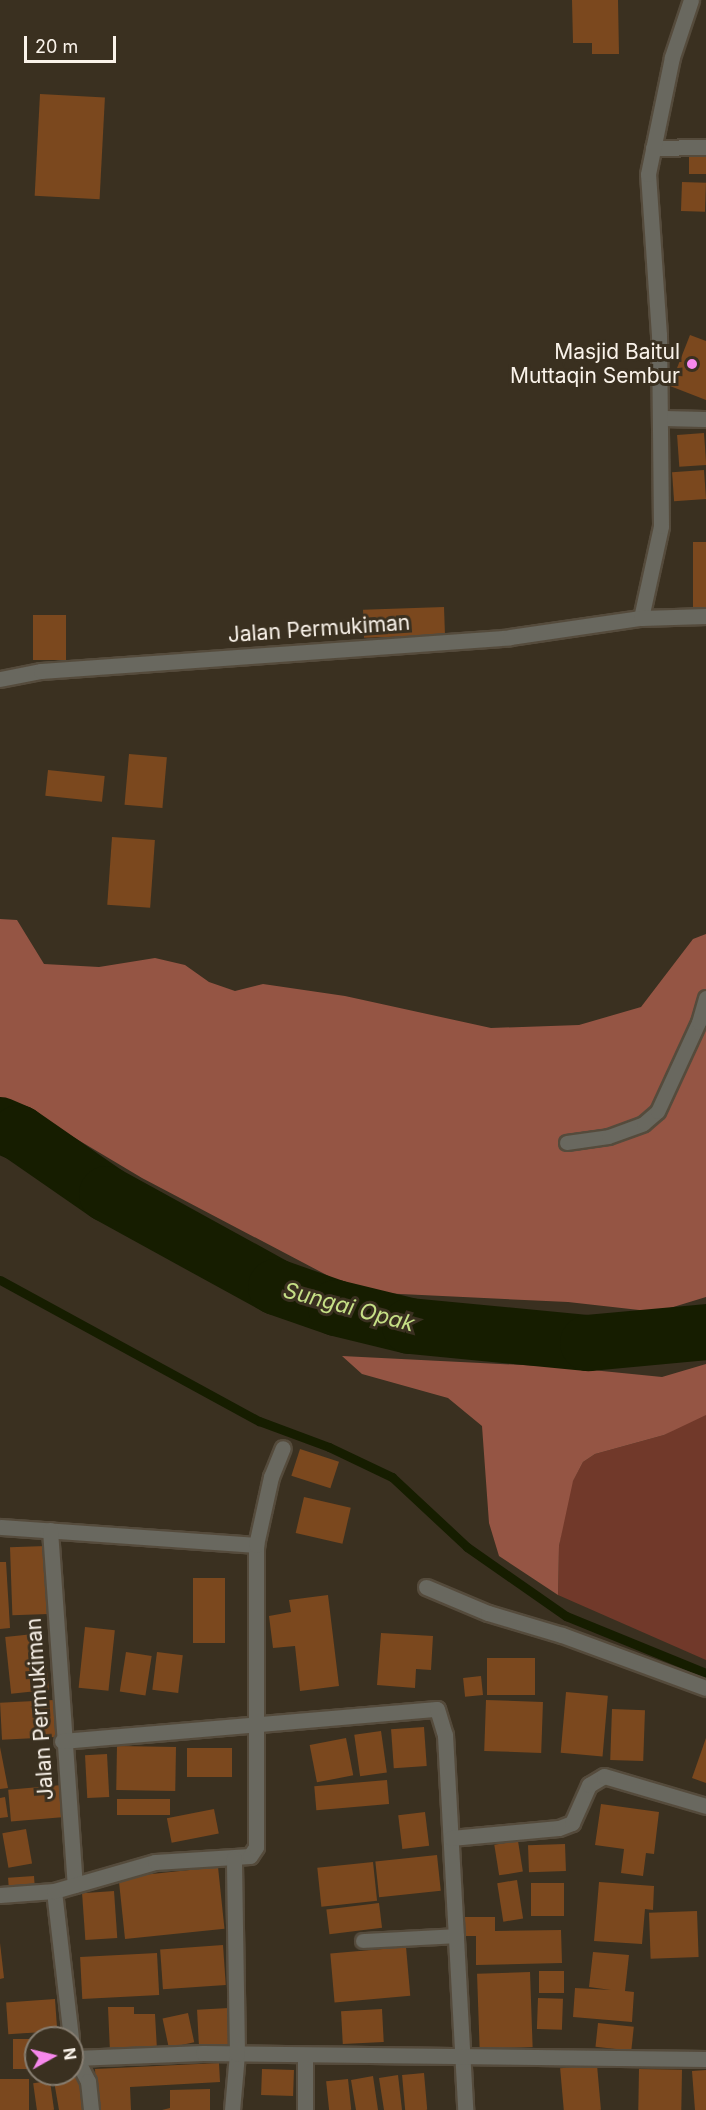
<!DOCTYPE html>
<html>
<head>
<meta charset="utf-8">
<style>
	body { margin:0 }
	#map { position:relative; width:706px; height:2110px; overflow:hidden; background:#3a3020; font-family:Inter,sans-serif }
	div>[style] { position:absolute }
	.green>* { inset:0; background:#71392a }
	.forest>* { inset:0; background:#955544 }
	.stream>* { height:9px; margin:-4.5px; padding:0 4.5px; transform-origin:4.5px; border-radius:4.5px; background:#161d00 }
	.river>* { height:56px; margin:-28px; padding:0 28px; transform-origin:28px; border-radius:28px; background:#161d00 }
	.building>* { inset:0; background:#7b481e; transform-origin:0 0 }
	.roads { filter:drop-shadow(2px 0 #554b3c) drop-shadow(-2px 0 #554b3c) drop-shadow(0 2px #554b3c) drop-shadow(0 -2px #554b3c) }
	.service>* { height:14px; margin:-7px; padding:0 7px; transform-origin:7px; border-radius:7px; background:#69685f }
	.minor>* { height:15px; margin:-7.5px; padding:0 7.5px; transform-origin:7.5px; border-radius:7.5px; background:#69685f }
	.dots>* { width:16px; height:16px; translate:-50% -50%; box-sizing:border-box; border:3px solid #3a3020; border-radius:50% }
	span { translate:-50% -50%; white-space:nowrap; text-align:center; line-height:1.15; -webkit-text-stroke:6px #3a3020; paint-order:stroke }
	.poi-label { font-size:21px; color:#faf3ea }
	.right { translate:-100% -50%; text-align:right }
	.street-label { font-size:21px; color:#faf3ea }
	.water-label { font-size:22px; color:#c6e086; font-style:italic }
	.north { position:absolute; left:24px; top:2026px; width:60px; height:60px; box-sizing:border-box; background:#3a3020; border:2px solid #877e71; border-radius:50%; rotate:82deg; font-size:16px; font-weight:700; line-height:24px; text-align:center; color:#faf3ea }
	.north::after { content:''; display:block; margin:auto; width:21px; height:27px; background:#f788ec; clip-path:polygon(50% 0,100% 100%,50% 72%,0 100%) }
	.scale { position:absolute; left:24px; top:36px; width:92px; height:27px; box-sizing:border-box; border:3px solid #faf3ea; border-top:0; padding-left:8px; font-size:18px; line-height:21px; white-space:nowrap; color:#faf3ea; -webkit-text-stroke:4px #3a3020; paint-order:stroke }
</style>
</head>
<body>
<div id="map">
	<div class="green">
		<i style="clip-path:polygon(703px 1414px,706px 1415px,706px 1660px,558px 1595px,559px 1546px,569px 1488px,583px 1462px,595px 1454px,664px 1435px)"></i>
	</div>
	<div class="forest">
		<i style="clip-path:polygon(0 919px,17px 920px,44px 964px,99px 967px,155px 958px,185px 965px,209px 982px,235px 991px,263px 984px,345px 996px,491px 1028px,579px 1025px,641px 1007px,693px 939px,706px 934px,706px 1297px,657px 1312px,568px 1302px,359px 1292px,142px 1178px,38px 1116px,0 1109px)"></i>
		<i style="clip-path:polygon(342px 1356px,562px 1367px,662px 1377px,706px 1364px,706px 1415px,664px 1435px,595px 1454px,583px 1462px,573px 1481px,559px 1546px,558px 1595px,499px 1556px,489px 1523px,482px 1426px,448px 1398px,362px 1374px)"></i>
	</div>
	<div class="stream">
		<i style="left:0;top:1280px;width:295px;rotate:28.6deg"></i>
		<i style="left:259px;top:1421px;width:75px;rotate:20.4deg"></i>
		<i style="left:329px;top:1447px;width:70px;rotate:25.5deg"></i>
		<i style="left:392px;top:1477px;width:103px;rotate:43deg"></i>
		<i style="left:467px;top:1547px;width:121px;rotate:34.9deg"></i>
		<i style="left:566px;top:1616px;width:151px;rotate:22.2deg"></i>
	</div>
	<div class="river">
		<i style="left:0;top:1125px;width:21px;rotate:23deg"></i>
		<i style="left:19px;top:1133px;width:107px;rotate:34.7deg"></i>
		<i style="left:107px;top:1194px;width:193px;rotate:28.8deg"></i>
		<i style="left:276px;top:1287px;width:64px;rotate:19.3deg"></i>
		<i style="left:336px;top:1308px;width:76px;rotate:13.7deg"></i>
		<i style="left:410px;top:1326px;width:179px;rotate:5.5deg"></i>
		<i style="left:588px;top:1343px;width:119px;rotate:-5.3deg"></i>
	</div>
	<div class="building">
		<i style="clip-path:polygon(572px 0,618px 0,619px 54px,592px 54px,592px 43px,573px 43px)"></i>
		<i style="left:40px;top:94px;width:65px;height:102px;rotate:3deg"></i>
		<i style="left:689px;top:151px;width:17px;height:23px"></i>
		<i style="left:682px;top:182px;width:24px;height:29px;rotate:2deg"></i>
		<i style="clip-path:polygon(690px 335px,706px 341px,706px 400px,670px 386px)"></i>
		<i style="left:704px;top:433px;width:32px;height:27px;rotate:86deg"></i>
		<i style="left:704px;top:470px;width:29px;height:32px;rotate:86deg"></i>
		<i style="left:693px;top:542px;width:13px;height:68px"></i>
		<i style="left:444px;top:607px;width:28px;height:81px;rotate:88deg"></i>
		<i style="left:33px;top:615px;width:33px;height:45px"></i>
		<i style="left:129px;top:754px;width:38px;height:51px;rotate:5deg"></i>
		<i style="left:48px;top:770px;width:57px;height:26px;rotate:6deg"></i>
		<i style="left:112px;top:837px;width:43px;height:68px;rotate:4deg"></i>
		<i style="left:300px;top:1449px;width:41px;height:28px;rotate:18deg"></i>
		<i style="left:304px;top:1497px;width:48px;height:37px;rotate:13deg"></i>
		<i style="left:46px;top:1546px;width:68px;height:36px;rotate:88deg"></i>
		<i style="clip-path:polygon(0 1562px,6px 1562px,10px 1628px,0 1629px)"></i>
		<i style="left:193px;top:1578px;width:32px;height:65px"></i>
		<i style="clip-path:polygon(328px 1595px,339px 1686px,300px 1691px,295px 1646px,273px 1648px,269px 1616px,291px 1612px,289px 1600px)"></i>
		<i style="left:85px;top:1627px;width:30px;height:61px;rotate:6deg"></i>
		<i style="left:43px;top:1633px;width:57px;height:38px;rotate:84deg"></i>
		<i style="clip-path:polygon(381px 1633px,433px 1636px,431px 1670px,416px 1669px,415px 1688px,377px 1685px)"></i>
		<i style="left:126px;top:1652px;width:26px;height:40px;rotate:9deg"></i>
		<i style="left:157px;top:1652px;width:26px;height:38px;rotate:7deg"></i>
		<i style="left:535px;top:1658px;width:37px;height:48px;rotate:90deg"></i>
		<i style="left:481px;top:1676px;width:19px;height:18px;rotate:84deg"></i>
		<i style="left:566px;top:1692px;width:42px;height:61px;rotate:5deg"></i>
		<i style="left:54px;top:1700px;width:37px;height:54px;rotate:87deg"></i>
		<i style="left:486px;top:1700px;width:57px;height:51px;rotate:2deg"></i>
		<i style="left:612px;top:1709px;width:33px;height:51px;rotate:2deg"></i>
		<i style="left:424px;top:1727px;width:39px;height:33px;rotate:86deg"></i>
		<i style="left:381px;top:1731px;width:42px;height:27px;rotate:82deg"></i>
		<i style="left:346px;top:1738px;width:38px;height:37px;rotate:79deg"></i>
		<i style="clip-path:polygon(706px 1738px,706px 1783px,692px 1778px)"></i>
		<i style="left:117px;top:1746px;width:59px;height:44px;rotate:1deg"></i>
		<i style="clip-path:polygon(0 1747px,8px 1788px,0 1789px)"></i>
		<i style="left:187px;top:1748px;width:45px;height:29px"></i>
		<i style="left:107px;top:1754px;width:43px;height:22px;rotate:87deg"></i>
		<i style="left:387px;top:1780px;width:24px;height:73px;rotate:85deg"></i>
		<i style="left:62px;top:1785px;width:32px;height:54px;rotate:85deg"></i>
		<i style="clip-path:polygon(5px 1797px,8px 1817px,0 1818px,0 1798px)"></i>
		<i style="left:117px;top:1799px;width:53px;height:16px"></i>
		<i style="clip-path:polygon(601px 1804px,659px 1812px,654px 1854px,646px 1853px,643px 1876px,621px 1873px,624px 1849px,595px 1845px)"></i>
		<i style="left:214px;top:1809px;width:25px;height:48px;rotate:79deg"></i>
		<i style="left:425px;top:1812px;width:34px;height:27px;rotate:83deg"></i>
		<i style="left:26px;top:1829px;width:35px;height:24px;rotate:80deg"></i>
		<i style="left:518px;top:1841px;width:31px;height:24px;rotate:81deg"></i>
		<i style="left:565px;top:1844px;width:27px;height:37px;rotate:88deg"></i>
		<i style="left:437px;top:1855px;width:36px;height:62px;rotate:84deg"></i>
		<i style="left:373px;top:1862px;width:39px;height:56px;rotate:84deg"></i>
		<i style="left:218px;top:1867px;width:62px;height:100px;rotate:84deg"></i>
		<i style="left:34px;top:1876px;width:13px;height:26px;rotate:86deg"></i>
		<i style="left:517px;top:1880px;width:39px;height:20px;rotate:81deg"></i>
		<i style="clip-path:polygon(599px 1882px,654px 1886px,653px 1910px,645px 1909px,642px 1944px,594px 1941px)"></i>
		<i style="left:531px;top:1883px;width:33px;height:33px"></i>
		<i style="left:114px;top:1891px;width:47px;height:32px;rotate:86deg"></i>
		<i style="left:379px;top:1903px;width:25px;height:53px;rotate:83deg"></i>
		<i style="left:697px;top:1911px;width:46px;height:48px;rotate:88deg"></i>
		<i style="clip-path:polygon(464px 1917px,495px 1917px,495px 1931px,561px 1930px,562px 1963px,476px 1965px,476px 1936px,465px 1936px)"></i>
		<i style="clip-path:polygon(0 1943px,4px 1978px,0 1979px)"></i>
		<i style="left:223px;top:1945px;width:40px;height:63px;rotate:86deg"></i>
		<i style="left:406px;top:1947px;width:49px;height:76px;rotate:85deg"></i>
		<i style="clip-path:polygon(593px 1952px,629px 1955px,625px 1991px,634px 1992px,632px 2022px,573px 2017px,575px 1988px,611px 1990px,589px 1987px)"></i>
		<i style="left:157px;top:1953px;width:42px;height:77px;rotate:87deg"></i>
		<i style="left:564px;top:1971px;width:22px;height:25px;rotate:90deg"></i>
		<i style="left:530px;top:1972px;width:75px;height:53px;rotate:88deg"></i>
		<i style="left:538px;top:1998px;width:25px;height:31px;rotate:2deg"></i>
		<i style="left:55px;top:1999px;width:32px;height:49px;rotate:86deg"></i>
		<i style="clip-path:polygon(108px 2007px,134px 2007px,134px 2014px,155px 2014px,157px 2050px,110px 2052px)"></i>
		<i style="left:229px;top:2008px;width:37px;height:32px;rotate:87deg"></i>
		<i style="left:382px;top:2009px;width:33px;height:41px;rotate:87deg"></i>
		<i style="left:188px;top:2013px;width:30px;height:26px;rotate:78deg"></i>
		<i style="left:598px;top:2023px;width:36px;height:24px;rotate:6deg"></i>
		<i style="left:36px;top:2039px;width:30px;height:23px;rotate:90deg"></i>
		<i style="clip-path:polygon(219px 2063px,220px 2082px,130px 2087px,131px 2110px,97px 2110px,95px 2069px)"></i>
		<i style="left:597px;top:2065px;width:45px;height:37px;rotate:85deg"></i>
		<i style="left:262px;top:2069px;width:32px;height:26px;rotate:2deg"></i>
		<i style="left:639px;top:2069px;width:43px;height:41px;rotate:1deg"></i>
		<i style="clip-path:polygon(706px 2070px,706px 2110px,695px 2110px,692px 2071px)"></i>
		<i style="left:424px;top:2073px;width:37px;height:22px;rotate:85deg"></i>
		<i style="clip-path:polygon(398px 2075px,402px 2110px,384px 2110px,379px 2078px)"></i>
		<i style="clip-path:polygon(83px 2076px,88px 2110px,59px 2110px,54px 2081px)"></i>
		<i style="clip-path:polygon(373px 2076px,378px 2110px,356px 2110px,351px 2080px)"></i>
		<i style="left:0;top:2079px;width:29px;height:31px"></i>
		<i style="left:348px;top:2079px;width:31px;height:22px;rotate:84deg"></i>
		<i style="left:50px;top:2081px;width:29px;height:17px;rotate:82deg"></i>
		<i style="clip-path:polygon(210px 2089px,210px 2110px,162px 2110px,170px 2108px,170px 2090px)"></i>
	</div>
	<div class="roads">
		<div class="service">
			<i style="left:567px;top:1143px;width:42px;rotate:-8.1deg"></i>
			<i style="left:609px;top:1137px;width:37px;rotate:-20deg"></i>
			<i style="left:644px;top:1124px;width:18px;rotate:-41deg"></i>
			<i style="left:658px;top:1112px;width:98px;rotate:-65.3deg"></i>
			<i style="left:699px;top:1023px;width:26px;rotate:-74deg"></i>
			<i style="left:363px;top:1941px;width:94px;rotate:-3deg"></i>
		</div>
		<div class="minor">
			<i style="left:653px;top:148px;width:53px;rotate:-1.1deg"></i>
			<i style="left:661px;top:418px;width:45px;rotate:1.3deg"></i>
			<i style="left:641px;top:618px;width:94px;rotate:-77.7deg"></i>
			<i style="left:661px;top:526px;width:191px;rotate:-90.6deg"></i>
			<i style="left:659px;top:335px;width:161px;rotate:-93.9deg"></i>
			<i style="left:648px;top:174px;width:119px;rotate:-78.4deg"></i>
			<i style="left:672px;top:57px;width:60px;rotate:-71.6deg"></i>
			<i style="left:0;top:679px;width:42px;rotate:-11deg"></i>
			<i style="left:41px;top:671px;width:470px;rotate:-4.1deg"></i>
			<i style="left:510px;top:637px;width:132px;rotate:-8.3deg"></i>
			<i style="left:641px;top:618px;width:65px;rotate:-1.8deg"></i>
			<i style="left:0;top:1527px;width:257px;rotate:4deg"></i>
			<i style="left:50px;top:1530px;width:356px;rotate:86deg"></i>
			<i style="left:426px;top:1587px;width:67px;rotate:22.8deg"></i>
			<i style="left:488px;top:1613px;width:77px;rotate:16.6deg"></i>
			<i style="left:562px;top:1635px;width:153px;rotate:20.2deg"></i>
			<i style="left:62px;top:1741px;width:376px;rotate:-4.9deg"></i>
			<i style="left:437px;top:1709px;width:27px;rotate:73deg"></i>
			<i style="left:445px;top:1735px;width:376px;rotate:86.9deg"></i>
			<i style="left:451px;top:1838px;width:108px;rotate:-5.3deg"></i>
			<i style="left:559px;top:1828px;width:14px;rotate:-21deg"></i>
			<i style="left:572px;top:1823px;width:42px;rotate:-65.9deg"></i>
			<i style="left:589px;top:1785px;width:17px;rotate:-31deg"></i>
			<i style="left:604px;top:1776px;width:106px;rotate:16.4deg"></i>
			<i style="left:54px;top:1891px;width:148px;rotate:83.4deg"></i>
			<i style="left:0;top:1895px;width:54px;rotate:-4.2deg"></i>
			<i style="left:54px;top:1891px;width:105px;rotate:-16deg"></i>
			<i style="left:155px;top:1862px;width:95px;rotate:-3.6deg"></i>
			<i style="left:250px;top:1856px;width:11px;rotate:-56deg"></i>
			<i style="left:256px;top:1847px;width:302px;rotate:-90deg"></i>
			<i style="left:256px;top:1545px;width:70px;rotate:-77.6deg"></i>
			<i style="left:271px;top:1477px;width:31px;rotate:-68deg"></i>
			<i style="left:73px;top:2052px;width:33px;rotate:63deg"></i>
			<i style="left:88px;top:2081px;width:29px;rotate:84deg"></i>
			<i style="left:74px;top:2058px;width:129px;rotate:-2.2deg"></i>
			<i style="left:203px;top:2053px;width:503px;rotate:0.68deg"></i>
			<i style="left:232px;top:2110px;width:56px;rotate:-84.9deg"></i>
			<i style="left:237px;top:2054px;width:196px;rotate:-90.9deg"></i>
			<i style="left:305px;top:2110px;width:54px;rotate:-90deg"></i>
		</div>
	</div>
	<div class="dots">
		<i style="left:692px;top:364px;background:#f788ec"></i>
	</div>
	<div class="poi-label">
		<span class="right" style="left:680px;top:364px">Masjid Baitul<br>Muttaqin Sembur</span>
	</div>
	<div class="street-label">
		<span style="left:319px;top:629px;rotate:-4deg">Jalan Permukiman</span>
		<span style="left:40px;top:1709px;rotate:-94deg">Jalan Permukiman</span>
	</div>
	<div class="water-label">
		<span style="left:349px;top:1307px;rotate:15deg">Sungai Opak</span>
	</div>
	<div class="north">N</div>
	<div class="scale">20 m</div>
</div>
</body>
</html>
